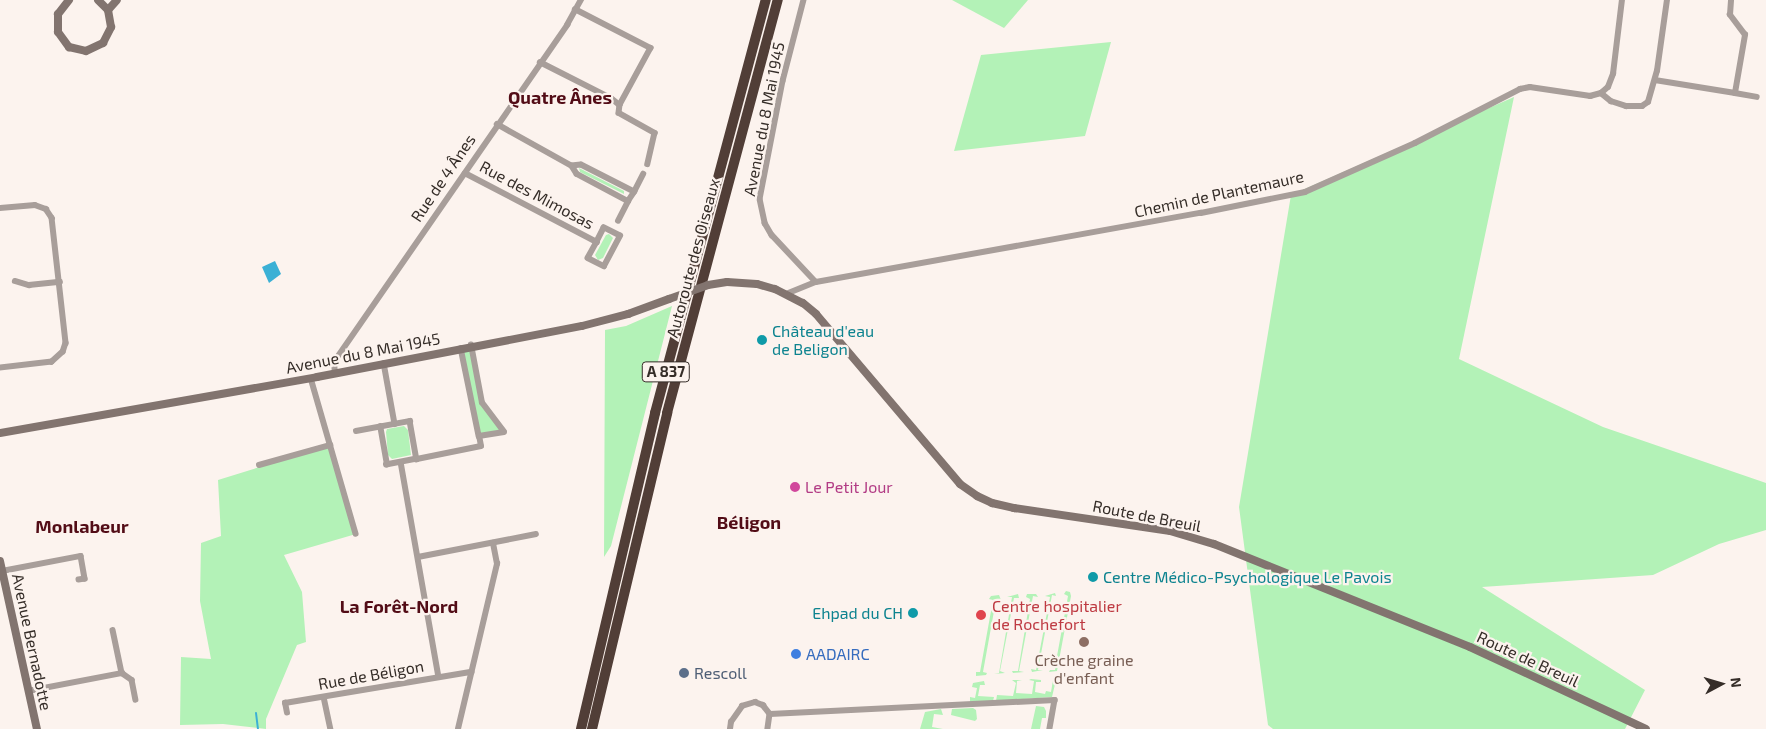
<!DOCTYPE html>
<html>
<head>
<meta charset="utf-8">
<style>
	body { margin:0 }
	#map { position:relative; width:1766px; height:729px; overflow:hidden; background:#fcf3ee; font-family:"Exo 2",sans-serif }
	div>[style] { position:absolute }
	.green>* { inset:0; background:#b3f2b7 }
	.water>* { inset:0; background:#3bb0d5 }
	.stream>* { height:2px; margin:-1px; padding:0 1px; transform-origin:1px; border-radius:1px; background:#3bb0d5 }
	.street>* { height:5.5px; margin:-2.75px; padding:0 2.75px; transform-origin:2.75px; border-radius:2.75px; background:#a89e9a }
	.secondary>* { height:8px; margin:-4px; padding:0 4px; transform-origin:4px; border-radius:4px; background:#82746f }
	.highway>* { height:10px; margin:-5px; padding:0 5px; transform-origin:5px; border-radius:5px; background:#513e37 }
	.secondary-bridge>* { height:8px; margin:-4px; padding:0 4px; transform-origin:4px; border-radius:4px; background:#82746f }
	.dots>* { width:14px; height:14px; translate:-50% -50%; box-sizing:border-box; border:2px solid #fcf3ee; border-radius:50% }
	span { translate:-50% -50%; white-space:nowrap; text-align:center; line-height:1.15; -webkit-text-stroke:4.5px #fcf3ee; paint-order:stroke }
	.shield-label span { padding:1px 4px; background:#fcf3ee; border:1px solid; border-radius:4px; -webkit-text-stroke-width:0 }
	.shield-label { font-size:15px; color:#352d28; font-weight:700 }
	.street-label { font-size:16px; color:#352d28 }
	.culture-label { font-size:16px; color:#0d838f }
	.left { translate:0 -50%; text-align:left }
	.right { translate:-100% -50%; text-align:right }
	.hotel-label { font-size:16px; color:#b23c85 }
	.health-label { font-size:16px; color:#be3a42 }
	.shop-label { font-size:16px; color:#366cbe }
	.education-label { font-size:16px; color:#785e54 }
	.service-label { font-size:16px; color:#4e5e75 }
	.neighbourhood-label { font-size:18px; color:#520c16; font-weight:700 }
	.north { position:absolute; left:1696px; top:659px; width:50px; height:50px; -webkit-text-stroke:4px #fcf3ee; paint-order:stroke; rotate:84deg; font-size:14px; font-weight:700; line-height:20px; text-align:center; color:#352d28 }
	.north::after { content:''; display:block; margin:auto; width:18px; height:22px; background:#352d28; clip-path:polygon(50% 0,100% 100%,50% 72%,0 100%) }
</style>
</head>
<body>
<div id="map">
	<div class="green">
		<i style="clip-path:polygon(952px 0,1028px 0,1004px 28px)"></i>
		<i style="clip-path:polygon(1111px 42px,1085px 136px,954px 151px,981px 55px)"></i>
		<i style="clip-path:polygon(1514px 97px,1459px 359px,1603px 427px,1766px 483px,1766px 530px,1719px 544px,1653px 575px,1482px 587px,1645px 690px,1625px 729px,1273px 729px,1268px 725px,1239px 507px,1291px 195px)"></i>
		<i style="clip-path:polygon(579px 168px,624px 191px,624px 194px,580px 172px)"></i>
		<i style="clip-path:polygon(609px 234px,613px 238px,603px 258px,598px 260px,595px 255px,606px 235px)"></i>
		<i style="clip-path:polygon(672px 306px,611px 546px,604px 557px,605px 330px,626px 326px)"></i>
		<i style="clip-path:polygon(471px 345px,482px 403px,504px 432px,479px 436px,461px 348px)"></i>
		<i style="clip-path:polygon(404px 426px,408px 430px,411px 455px,392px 459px,388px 455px,386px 432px,387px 429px)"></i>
		<i style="clip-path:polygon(330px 445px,356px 534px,284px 555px,302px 592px,306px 642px,297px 645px,266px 719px,266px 729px,223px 724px,180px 725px,181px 657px,211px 659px,200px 601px,201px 543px,221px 536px,218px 480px)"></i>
		<i style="clip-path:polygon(1066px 591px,1070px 592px,1071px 596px,1057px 671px,1049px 672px,1050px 670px,1055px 670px,1056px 661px,1052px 660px,1053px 656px,1057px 656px,1068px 596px,1064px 594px)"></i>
		<i style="clip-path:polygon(1055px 593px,1056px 596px,1052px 595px,1038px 670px,1043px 670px,1032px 672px,1031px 669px,1036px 670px,1050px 597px,1045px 596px)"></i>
		<i style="clip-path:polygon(1018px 594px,1019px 598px,1014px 598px,1000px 671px,1005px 673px,994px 674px,999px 673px,1012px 597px,1007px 597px)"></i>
		<i style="clip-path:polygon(1027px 594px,1036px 594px,1038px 597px,1033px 596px,1019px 671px,1024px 672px,1013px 673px,1012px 671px,1018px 671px,1030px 599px,1026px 597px)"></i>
		<i style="clip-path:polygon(999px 595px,1001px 600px,996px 600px,983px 672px,987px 673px,986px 675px,976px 676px,976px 672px,980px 672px,993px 600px,989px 599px,991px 596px)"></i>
		<i style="clip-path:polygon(1031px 679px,1041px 680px,1041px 682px,1036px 682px,1035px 692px,1045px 694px,1046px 691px,1051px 692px,1053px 680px,1056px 680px,1052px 697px,996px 701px,997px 695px,1013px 696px,1016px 683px,1012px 680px,1022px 680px,1017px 681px,1016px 693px,1032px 694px,1034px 681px,1029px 680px)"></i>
		<i style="clip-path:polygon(984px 681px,985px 685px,980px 685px,978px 696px,994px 697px,993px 701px,970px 702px,970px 697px,975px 698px,977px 688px,972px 687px,973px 683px)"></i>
		<i style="clip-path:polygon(1036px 706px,1044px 707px,1046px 711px,1046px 718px,1042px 718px,1040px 729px,1031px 729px)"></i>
		<i style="clip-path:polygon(973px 708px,976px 710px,977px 719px,975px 721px,951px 715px,952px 709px)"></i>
		<i style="clip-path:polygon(941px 709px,943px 715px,934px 714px,932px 727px,943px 729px,920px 729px,925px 712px)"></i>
	</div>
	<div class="water">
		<i style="clip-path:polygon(275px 261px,281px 274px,269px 283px,262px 267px)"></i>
	</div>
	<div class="stream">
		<i style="left:256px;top:713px;width:16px;rotate:83deg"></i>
	</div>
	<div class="street">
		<i style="left:804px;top:0;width:84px;rotate:104.5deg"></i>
		<i style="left:783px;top:81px;width:120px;rotate:101deg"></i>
		<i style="left:760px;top:199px;width:25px;rotate:78deg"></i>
		<i style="left:765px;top:223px;width:14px;rotate:60deg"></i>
		<i style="left:772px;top:235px;width:64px;rotate:46.9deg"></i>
		<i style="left:575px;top:9px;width:85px;rotate:27.2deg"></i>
		<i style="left:651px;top:48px;width:65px;rotate:118.5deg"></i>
		<i style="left:540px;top:62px;width:80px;rotate:26.9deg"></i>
		<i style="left:611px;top:98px;width:11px;rotate:38deg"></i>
		<i style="left:620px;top:105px;width:8px;rotate:97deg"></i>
		<i style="left:619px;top:113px;width:41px;rotate:29.1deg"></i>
		<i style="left:655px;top:133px;width:32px;rotate:103deg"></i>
		<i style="left:1655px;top:80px;width:81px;rotate:9.2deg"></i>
		<i style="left:1735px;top:93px;width:59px;rotate:-80.2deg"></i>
		<i style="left:1745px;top:35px;width:25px;rotate:-127deg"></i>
		<i style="left:1730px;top:15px;width:15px;rotate:-86deg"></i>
		<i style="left:1601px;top:93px;width:13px;rotate:39deg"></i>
		<i style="left:1611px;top:101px;width:16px;rotate:18deg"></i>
		<i style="left:1626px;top:106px;width:16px"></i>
		<i style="left:1642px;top:106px;width:7px;rotate:-34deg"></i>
		<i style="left:1648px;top:102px;width:32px;rotate:-74deg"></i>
		<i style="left:1657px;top:71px;width:72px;rotate:-82deg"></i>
		<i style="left:1735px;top:93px;width:22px;rotate:10deg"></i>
		<i style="left:497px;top:124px;width:86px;rotate:29.2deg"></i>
		<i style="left:572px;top:166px;width:9px;rotate:58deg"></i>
		<i style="left:577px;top:174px;width:58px;rotate:27.9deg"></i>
		<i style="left:628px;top:201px;width:11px;rotate:-56deg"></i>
		<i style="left:634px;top:192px;width:59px;rotate:-153deg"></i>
		<i style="left:581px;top:165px;width:9px;rotate:174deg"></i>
		<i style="left:465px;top:173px;width:149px;rotate:27.6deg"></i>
		<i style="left:597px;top:242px;width:18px;rotate:119deg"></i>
		<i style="left:588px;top:258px;width:18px;rotate:27deg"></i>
		<i style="left:604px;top:266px;width:34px;rotate:-62deg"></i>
		<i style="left:620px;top:236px;width:18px;rotate:-153deg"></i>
		<i style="left:604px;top:228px;width:16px;rotate:117deg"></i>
		<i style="left:634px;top:192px;width:20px;rotate:-63deg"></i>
		<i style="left:0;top:208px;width:35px;rotate:-5deg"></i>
		<i style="left:35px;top:205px;width:12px;rotate:20deg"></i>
		<i style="left:46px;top:209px;width:11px;rotate:56deg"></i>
		<i style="left:52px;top:218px;width:126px;rotate:83.6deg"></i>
		<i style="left:66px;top:343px;width:9px;rotate:108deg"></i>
		<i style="left:63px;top:352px;width:15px;rotate:138deg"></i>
		<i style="left:52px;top:362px;width:52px;rotate:173.4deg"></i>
		<i style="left:618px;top:221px;width:22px;rotate:-63deg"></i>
		<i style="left:15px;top:281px;width:15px;rotate:16deg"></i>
		<i style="left:29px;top:285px;width:31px;rotate:-6deg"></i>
		<i style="left:786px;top:294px;width:32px;rotate:-22deg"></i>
		<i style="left:816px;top:282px;width:391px;rotate:-10.2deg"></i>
		<i style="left:1201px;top:213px;width:106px;rotate:-11.4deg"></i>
		<i style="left:1305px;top:192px;width:120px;rotate:-24deg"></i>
		<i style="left:1415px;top:143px;width:118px;rotate:-27.2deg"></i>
		<i style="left:1520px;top:89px;width:10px;rotate:-11deg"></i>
		<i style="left:1530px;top:87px;width:61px;rotate:8.5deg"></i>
		<i style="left:1590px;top:96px;width:11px;rotate:-15deg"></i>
		<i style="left:1601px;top:93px;width:9px;rotate:-41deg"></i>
		<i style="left:1608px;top:87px;width:14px;rotate:-69deg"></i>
		<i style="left:1613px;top:74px;width:75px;rotate:-83.1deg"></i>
		<i style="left:461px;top:348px;width:90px;rotate:78.4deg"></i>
		<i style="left:479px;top:436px;width:25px;rotate:-9deg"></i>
		<i style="left:504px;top:432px;width:36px;rotate:-127deg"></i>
		<i style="left:482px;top:403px;width:59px;rotate:-100.7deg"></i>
		<i style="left:384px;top:363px;width:62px;rotate:79.8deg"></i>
		<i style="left:335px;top:374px;width:12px;rotate:-95deg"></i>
		<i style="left:334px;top:362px;width:410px;rotate:-55.3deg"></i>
		<i style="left:567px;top:25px;width:29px;rotate:-61deg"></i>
		<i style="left:311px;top:378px;width:162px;rotate:73.9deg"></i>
		<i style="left:356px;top:431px;width:55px;rotate:-10.5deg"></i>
		<i style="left:410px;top:421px;width:39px;rotate:80deg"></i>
		<i style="left:417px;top:459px;width:31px;rotate:169deg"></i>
		<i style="left:387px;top:465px;width:39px;rotate:-100deg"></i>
		<i style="left:417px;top:459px;width:65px;rotate:-11.5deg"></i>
		<i style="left:481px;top:446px;width:10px;rotate:-101deg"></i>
		<i style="left:401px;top:462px;width:218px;rotate:80deg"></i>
		<i style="left:259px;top:465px;width:74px;rotate:-15.7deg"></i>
		<i style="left:418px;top:557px;width:120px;rotate:-11deg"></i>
		<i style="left:2px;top:571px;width:80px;rotate:-10.8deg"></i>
		<i style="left:81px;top:556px;width:23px;rotate:80deg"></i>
		<i style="left:85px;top:579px;width:6px;rotate:171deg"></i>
		<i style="left:113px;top:630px;width:44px;rotate:78.2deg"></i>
		<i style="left:122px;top:673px;width:12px;rotate:35deg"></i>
		<i style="left:132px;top:680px;width:20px;rotate:79deg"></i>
		<i style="left:28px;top:691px;width:96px;rotate:-10.8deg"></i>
		<i style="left:324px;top:697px;width:33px;rotate:78deg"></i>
		<i style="left:287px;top:713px;width:10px;rotate:-101deg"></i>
		<i style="left:285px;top:703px;width:189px;rotate:-9.5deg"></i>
		<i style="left:770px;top:714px;width:285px;rotate:-2.8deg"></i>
		<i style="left:1055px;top:700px;width:29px;rotate:100deg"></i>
		<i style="left:458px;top:729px;width:170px;rotate:-76.7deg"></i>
		<i style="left:497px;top:564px;width:21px;rotate:-101deg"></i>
		<i style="left:730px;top:729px;width:7px;rotate:-82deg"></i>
		<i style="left:731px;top:722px;width:19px;rotate:-55deg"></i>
		<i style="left:742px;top:706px;width:14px;rotate:-17deg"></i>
		<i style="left:755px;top:702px;width:9px;rotate:21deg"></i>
		<i style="left:763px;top:705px;width:11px;rotate:52deg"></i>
		<i style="left:770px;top:714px;width:15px;rotate:98deg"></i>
	</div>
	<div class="secondary">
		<i style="left:69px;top:0;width:18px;rotate:128deg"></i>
		<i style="left:58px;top:14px;width:18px;rotate:90deg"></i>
		<i style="left:58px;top:32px;width:19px;rotate:54deg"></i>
		<i style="left:69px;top:47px;width:17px;rotate:13deg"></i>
		<i style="left:86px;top:51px;width:19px;rotate:-25deg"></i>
		<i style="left:103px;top:43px;width:18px;rotate:-63deg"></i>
		<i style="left:111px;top:27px;width:17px;rotate:-100deg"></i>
		<i style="left:108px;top:10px;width:14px;rotate:-135deg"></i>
		<i style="left:108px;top:10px;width:13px;rotate:-48deg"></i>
		<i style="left:727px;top:282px;width:30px;rotate:4deg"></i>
		<i style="left:757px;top:284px;width:19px;rotate:16deg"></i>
		<i style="left:775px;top:289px;width:31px;rotate:27deg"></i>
		<i style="left:803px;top:303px;width:17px;rotate:40deg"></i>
		<i style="left:816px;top:314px;width:223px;rotate:49.7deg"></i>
		<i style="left:960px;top:484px;width:21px;rotate:35deg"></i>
		<i style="left:977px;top:496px;width:17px;rotate:25deg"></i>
		<i style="left:992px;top:503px;width:23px;rotate:13deg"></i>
		<i style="left:1014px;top:508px;width:158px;rotate:8.4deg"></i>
		<i style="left:1170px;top:531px;width:46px;rotate:16.5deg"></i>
		<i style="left:1214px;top:544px;width:276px;rotate:21.9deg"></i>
		<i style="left:1470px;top:647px;width:194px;rotate:25deg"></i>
		<i style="left:0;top:433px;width:322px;rotate:-10deg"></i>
		<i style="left:317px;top:377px;width:270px;rotate:-10.9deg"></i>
		<i style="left:582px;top:326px;width:48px;rotate:-14.6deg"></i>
		<i style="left:628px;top:314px;width:44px;rotate:-20.1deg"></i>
		<i style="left:0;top:561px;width:172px;rotate:77.6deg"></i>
	</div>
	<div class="highway">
		<i style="left:581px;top:729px;width:325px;rotate:-76.8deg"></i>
		<i style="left:655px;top:413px;width:428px;rotate:-75deg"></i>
		<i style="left:592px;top:729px;width:325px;rotate:-76.6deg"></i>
		<i style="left:667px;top:413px;width:428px;rotate:-75deg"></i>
	</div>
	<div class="secondary-bridge">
		<i style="left:669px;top:299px;width:41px;rotate:-19.7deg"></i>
		<i style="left:708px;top:285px;width:19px;rotate:-9deg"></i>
	</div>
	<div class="dots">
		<i style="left:762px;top:340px;background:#0f9aa8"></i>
		<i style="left:795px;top:487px;background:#d1479c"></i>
		<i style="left:1093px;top:577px;background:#0f9aa8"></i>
		<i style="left:913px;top:613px;background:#0f9aa8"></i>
		<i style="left:981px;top:615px;background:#e0444e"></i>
		<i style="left:1084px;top:642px;background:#8d6e63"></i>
		<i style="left:796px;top:654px;background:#3f7fe0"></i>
		<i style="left:684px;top:673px;background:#5c6f8a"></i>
	</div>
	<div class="shield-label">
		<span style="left:666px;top:372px">A 837</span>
	</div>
	<div class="street-label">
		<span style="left:764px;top:119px;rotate:-79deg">Avenue du 8 Mai 1945</span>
		<span style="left:443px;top:178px;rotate:-56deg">Rue de 4 Ânes</span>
		<span style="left:1219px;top:194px;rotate:-12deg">Chemin de Plantemaure</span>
		<span style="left:537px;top:195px;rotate:28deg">Rue des Mimosas</span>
		<span style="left:693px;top:258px;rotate:-75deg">Autoroute des Oiseaux</span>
		<span style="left:363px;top:353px;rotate:-11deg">Avenue du 8 Mai 1945</span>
		<span style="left:1147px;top:516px;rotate:11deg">Route de Breuil</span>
		<span style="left:32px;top:642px;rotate:78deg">Avenue Bernadotte</span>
		<span style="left:1528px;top:659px;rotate:25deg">Route de Breuil</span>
		<span style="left:371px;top:675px;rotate:-10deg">Rue de Béligon</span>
	</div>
	<div class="culture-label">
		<span class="left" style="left:772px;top:340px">Château d'eau<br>de Beligon</span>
		<span class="left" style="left:1103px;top:577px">Centre Médico-Psychologique Le Pavois</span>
		<span class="right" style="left:903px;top:613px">Ehpad du CH</span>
	</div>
	<div class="hotel-label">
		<span class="left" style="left:805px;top:487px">Le Petit Jour</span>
	</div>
	<div class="health-label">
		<span class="left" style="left:992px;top:615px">Centre hospitalier<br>de Rochefort</span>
	</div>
	<div class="shop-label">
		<span class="left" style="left:806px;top:654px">AADAIRC</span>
	</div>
	<div class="education-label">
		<span style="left:1084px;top:669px">Crèche graine<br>d'enfant</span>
	</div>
	<div class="service-label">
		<span class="left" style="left:694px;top:673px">Rescoll</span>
	</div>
	<div class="neighbourhood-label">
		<span style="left:560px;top:97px">Quatre Ânes</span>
		<span style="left:749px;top:522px">Béligon</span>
		<span style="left:82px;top:526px">Monlabeur</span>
		<span style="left:399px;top:606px">La Forêt-Nord</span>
	</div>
	<div class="north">N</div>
</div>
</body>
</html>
